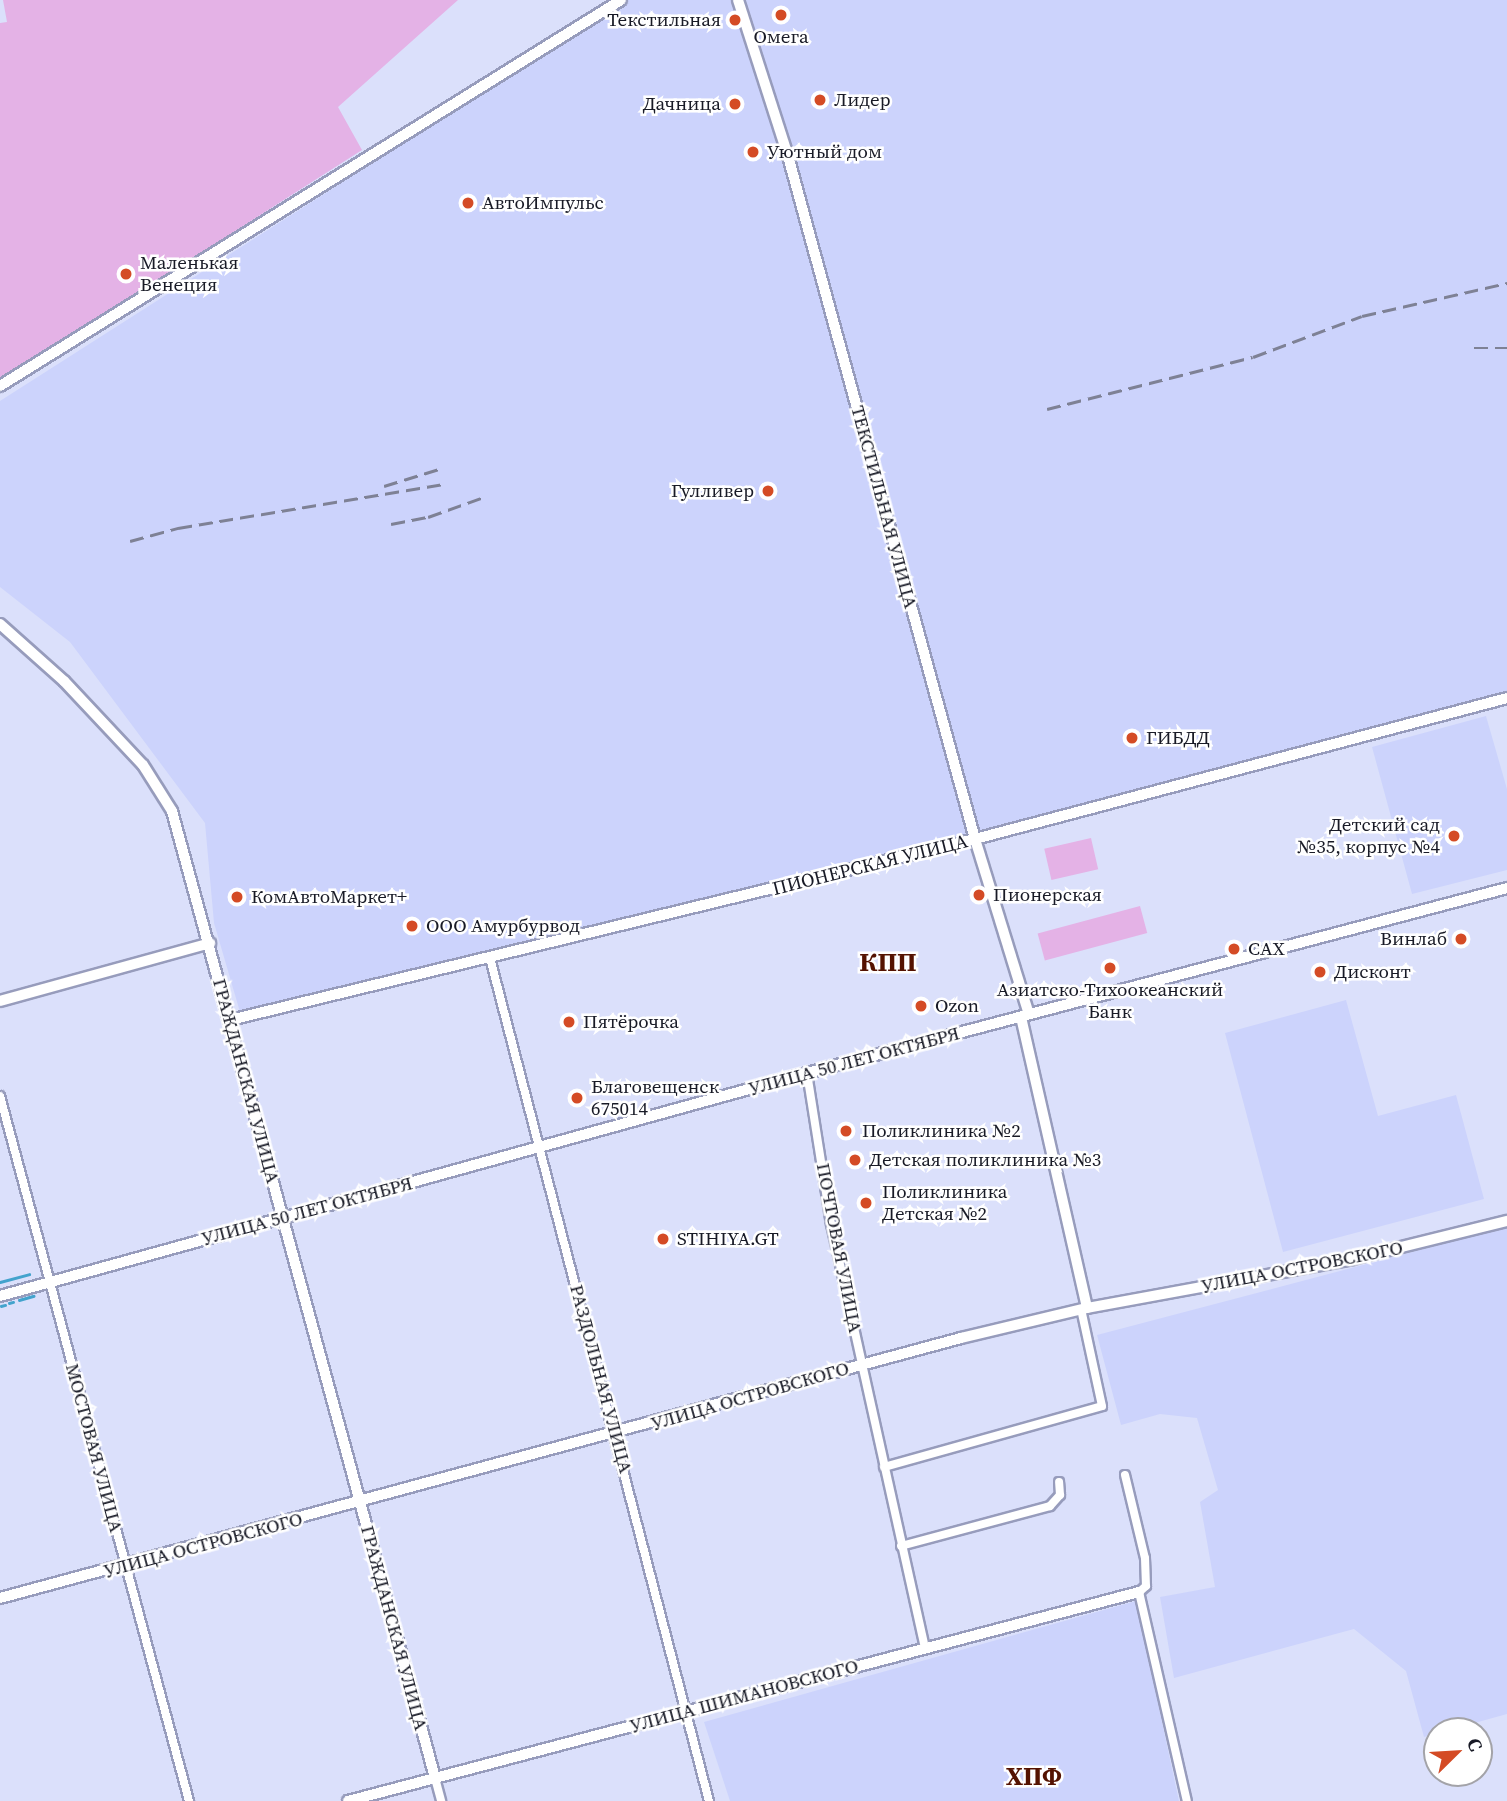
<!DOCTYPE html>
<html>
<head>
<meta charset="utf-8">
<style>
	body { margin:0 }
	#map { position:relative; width:1507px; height:1801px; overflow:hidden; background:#dbe0fb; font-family:"Source Serif 4",serif }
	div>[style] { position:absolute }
	.built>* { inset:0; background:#ccd3fc }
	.green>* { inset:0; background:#e4b2e6; transform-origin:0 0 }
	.stream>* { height:2.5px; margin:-1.25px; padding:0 1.25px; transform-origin:1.25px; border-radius:1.25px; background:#43a3cd }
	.roads { filter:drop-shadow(2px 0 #979cbc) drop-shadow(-2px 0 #979cbc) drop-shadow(0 2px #979cbc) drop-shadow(0 -2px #979cbc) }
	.minor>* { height:8px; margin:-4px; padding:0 4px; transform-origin:4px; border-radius:4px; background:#fff }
	.tertiary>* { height:10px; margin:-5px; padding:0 5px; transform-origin:5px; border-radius:5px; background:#fff }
	.secondary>* { height:10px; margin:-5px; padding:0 5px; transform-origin:5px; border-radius:5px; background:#fff }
	.rail>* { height:2.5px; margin-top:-1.25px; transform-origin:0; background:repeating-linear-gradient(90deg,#7e8195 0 14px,transparent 0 21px) }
	.dots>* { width:19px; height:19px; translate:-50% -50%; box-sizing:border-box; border:4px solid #fff; border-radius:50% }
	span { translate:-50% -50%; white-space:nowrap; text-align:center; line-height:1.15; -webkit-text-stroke:5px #fff; paint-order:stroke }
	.poi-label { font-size:19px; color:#181a26 }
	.right { translate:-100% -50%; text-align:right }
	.left { translate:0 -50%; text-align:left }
	.street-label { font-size:19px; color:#181a26 }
	.district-label { font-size:26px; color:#541201; font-weight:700 }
	.north { position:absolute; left:1423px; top:1717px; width:70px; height:70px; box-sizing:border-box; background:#fff; border:2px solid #a3a3a8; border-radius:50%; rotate:66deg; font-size:19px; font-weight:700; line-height:28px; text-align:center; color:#181a26 }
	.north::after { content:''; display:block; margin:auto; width:24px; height:32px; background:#d44b25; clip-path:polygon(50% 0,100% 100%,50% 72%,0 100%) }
</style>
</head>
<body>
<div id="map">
	<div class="built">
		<i style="clip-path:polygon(628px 0,1507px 0,1507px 700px,596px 932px,240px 1012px,214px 923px,205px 823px,70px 642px,0 587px,0 401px)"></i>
		<i style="clip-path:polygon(1486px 716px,1507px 789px,1507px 870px,1412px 894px,1372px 747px)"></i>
		<i style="clip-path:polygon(1346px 1000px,1378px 1116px,1456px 1095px,1484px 1199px,1283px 1252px,1225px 1033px)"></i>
		<i style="clip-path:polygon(1507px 1227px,1507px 1714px,1424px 1737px,1406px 1671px,1354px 1629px,1174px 1678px,1160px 1597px,1215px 1587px,1200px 1502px,1218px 1490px,1197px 1418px,1160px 1414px,1121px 1425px,1097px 1335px)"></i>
		<i style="clip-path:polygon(1136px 1601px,1179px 1801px,730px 1801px,704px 1722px)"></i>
	</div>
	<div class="green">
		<i style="clip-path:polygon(3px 0,458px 0,338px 107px,362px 150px,0 381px,0 23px,7px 22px)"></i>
		<i style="left:1091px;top:838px;width:32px;height:48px;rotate:77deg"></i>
		<i style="left:1140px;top:906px;width:28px;height:106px;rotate:75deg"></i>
	</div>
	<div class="stream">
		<i style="left:0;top:1282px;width:30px;rotate:-15deg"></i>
		<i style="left:19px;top:1300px;width:15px;rotate:-16deg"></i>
		<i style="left:9px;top:1303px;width:4px;rotate:-14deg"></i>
		<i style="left:1px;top:1306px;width:4px;rotate:-14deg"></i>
	</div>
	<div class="roads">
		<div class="minor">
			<i style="left:490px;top:958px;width:871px;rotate:75.44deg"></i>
			<i style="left:807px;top:1073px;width:153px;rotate:81deg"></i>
			<i style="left:831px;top:1224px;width:435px;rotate:77.5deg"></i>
			<i style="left:0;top:1096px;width:730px;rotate:74.99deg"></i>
			<i style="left:884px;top:1467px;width:226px;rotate:-15.6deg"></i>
			<i style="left:1102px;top:1406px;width:99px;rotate:-102.2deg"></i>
			<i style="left:1125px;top:1475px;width:85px;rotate:76.5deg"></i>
			<i style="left:1145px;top:1558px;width:28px;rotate:88deg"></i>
			<i style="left:1146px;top:1586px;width:9px;rotate:139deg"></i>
			<i style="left:1139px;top:1592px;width:214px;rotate:77.1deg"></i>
			<i style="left:901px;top:1546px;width:154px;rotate:-15deg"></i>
			<i style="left:1050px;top:1506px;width:15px;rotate:-48deg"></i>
			<i style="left:1060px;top:1495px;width:13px;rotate:-94deg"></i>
			<i style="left:435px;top:1778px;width:24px;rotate:75deg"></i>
		</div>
		<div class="tertiary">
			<i style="left:0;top:386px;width:731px;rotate:-31.86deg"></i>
			<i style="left:0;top:624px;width:86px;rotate:41.7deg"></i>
			<i style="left:64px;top:681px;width:115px;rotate:46.8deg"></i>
			<i style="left:143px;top:765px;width:54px;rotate:57.8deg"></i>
			<i style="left:172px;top:811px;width:1002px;rotate:74.78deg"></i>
			<i style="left:0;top:1001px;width:218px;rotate:-15.4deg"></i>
			<i style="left:1021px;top:1017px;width:298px;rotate:77.2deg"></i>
			<i style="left:230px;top:1020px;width:767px;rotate:-13.66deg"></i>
			<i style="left:975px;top:839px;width:550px;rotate:-14.84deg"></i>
			<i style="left:0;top:1598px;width:996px;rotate:-15.14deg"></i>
			<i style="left:961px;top:1338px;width:130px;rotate:-13.4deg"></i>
			<i style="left:1087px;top:1308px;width:270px;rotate:-10.4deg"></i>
			<i style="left:1353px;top:1259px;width:159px;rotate:-13.9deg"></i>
			<i style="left:348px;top:1801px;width:818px;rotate:-14.8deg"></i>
		</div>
		<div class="secondary">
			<i style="left:738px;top:0;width:164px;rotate:72.2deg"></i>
			<i style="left:788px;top:156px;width:708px;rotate:74.69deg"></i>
			<i style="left:975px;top:839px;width:183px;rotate:72.9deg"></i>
			<i style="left:0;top:1296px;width:837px;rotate:-15.45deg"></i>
			<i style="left:807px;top:1073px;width:724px;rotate:-14.8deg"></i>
		</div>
	</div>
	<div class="rail">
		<i style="left:1474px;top:348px;width:33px"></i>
		<i style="left:1047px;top:409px;width:212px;rotate:-14.2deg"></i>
		<i style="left:1253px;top:357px;width:116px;rotate:-20.6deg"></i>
		<i style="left:1362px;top:316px;width:149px;rotate:-12.8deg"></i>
		<i style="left:384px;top:486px;width:61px;rotate:-17.2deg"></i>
		<i style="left:391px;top:524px;width:38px;rotate:-11deg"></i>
		<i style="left:428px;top:517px;width:59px;rotate:-19.7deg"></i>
		<i style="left:130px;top:541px;width:50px;rotate:-15.2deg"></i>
		<i style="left:178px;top:528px;width:271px;rotate:-9.4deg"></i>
	</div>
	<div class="dots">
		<i style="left:781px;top:15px;background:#d44b25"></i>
		<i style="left:735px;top:20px;background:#d44b25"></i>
		<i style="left:820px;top:100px;background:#d44b25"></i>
		<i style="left:735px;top:104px;background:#d44b25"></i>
		<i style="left:753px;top:152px;background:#d44b25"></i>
		<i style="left:468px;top:203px;background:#d44b25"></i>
		<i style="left:126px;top:274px;background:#d44b25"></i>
		<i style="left:768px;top:491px;background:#d44b25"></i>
		<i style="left:1132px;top:738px;background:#d44b25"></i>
		<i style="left:1454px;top:836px;background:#d44b25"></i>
		<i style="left:979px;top:895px;background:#d44b25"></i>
		<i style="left:237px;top:897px;background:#d44b25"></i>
		<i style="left:412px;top:926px;background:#d44b25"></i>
		<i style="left:1461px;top:939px;background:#d44b25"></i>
		<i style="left:1234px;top:949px;background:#d44b25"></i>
		<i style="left:1110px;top:968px;background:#d44b25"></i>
		<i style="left:1320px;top:972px;background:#d44b25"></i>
		<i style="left:921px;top:1006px;background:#d44b25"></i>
		<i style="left:569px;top:1022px;background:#d44b25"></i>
		<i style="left:577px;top:1098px;background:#d44b25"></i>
		<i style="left:846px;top:1131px;background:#d44b25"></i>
		<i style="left:855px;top:1160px;background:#d44b25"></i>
		<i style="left:866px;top:1203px;background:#d44b25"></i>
		<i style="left:663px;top:1239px;background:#d44b25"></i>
	</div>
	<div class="poi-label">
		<span class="right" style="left:721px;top:20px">Текстильная</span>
		<span style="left:781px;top:37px">Омега</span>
		<span class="left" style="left:834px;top:100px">Лидер</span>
		<span class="right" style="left:721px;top:104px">Дачница</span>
		<span class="left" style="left:767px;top:152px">Уютный дом</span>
		<span class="left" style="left:482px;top:203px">АвтоИмпульс</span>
		<span class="left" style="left:140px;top:274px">Маленькая<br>Венеция</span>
		<span class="right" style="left:754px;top:491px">Гулливер</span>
		<span class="left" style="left:1146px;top:738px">ГИБДД</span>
		<span class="right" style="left:1440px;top:836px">Детский сад<br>№35, корпус №4</span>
		<span class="left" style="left:993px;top:895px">Пионерская</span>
		<span class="left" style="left:251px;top:897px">КомАвтоМаркет+</span>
		<span class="left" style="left:426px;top:926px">ООО Амурбурвод</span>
		<span class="right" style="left:1447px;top:939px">Винлаб</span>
		<span class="left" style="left:1248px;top:949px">САХ</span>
		<span class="left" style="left:1334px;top:972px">Дисконт</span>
		<span style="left:1110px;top:1001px">Азиатско-Тихоокеанский<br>Банк</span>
		<span class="left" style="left:935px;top:1006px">Ozon</span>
		<span class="left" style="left:583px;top:1022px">Пятёрочка</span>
		<span class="left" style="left:591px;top:1098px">Благовещенск<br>675014</span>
		<span class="left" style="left:862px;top:1131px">Поликлиника №2</span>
		<span class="left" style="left:869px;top:1160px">Детская поликлиника №3</span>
		<span class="left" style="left:882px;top:1203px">Поликлиника<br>Детская №2</span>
		<span class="left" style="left:677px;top:1239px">STIHIYA.GT</span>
	</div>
	<div class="street-label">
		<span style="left:884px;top:507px;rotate:75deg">ТЕКСТИЛЬНАЯ УЛИЦА</span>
		<span style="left:870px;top:865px;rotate:-14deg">ПИОНЕРСКАЯ УЛИЦА</span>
		<span style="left:854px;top:1061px;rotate:-15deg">УЛИЦА 50 ЛЕТ ОКТЯБРЯ</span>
		<span style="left:246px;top:1081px;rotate:75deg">ГРАЖДАНСКАЯ УЛИЦА</span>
		<span style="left:307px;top:1211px;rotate:-15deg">УЛИЦА 50 ЛЕТ ОКТЯБРЯ</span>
		<span style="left:839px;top:1248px;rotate:79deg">ПОЧТОВАЯ УЛИЦА</span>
		<span style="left:1302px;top:1267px;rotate:-11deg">УЛИЦА ОСТРОВСКОГО</span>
		<span style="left:601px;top:1379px;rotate:75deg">РАЗДОЛЬНАЯ УЛИЦА</span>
		<span style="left:750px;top:1396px;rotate:-16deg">УЛИЦА ОСТРОВСКОГО</span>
		<span style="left:94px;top:1448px;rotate:75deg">МОСТОВАЯ УЛИЦА</span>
		<span style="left:203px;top:1545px;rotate:-15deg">УЛИЦА ОСТРОВСКОГО</span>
		<span style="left:394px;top:1628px;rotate:75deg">ГРАЖДАНСКАЯ УЛИЦА</span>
		<span style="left:744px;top:1696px;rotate:-15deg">УЛИЦА ШИМАНОВСКОГО</span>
	</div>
	<div class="district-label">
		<span style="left:888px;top:963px">КПП</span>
		<span style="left:1034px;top:1777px">ХПФ</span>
	</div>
	<div class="north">С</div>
</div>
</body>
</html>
